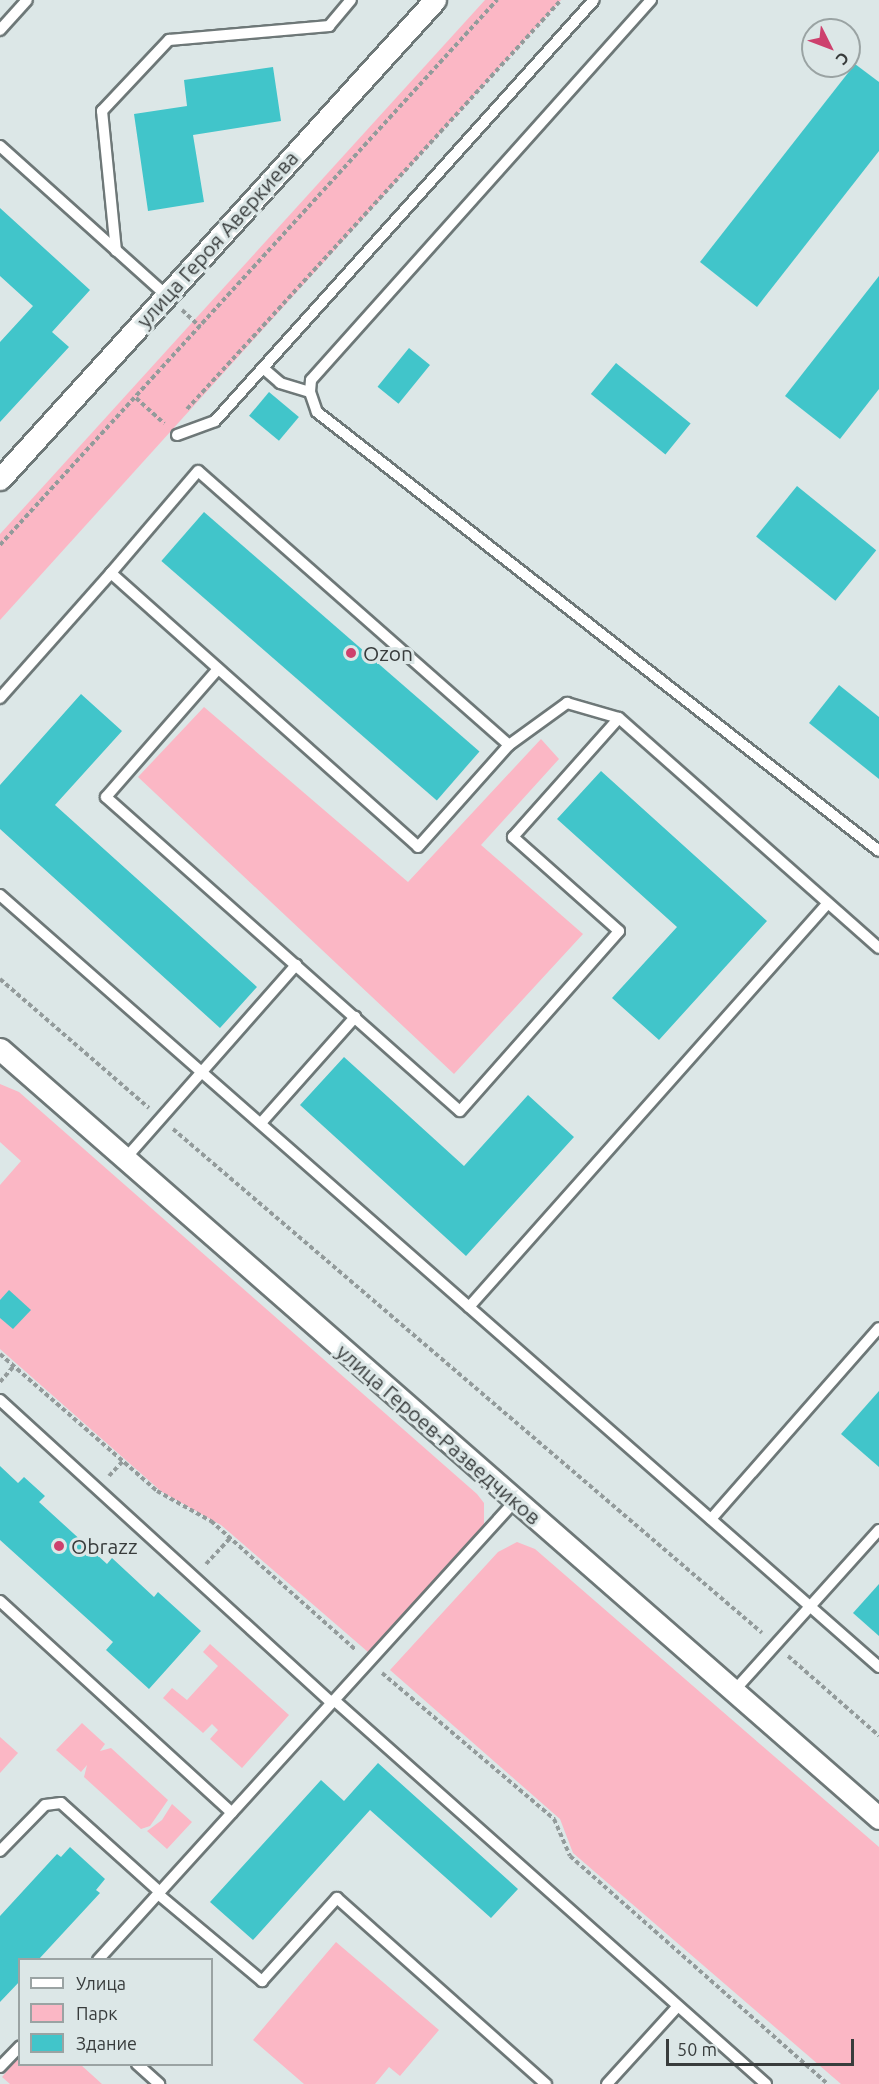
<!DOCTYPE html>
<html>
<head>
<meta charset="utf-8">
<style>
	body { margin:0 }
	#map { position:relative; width:879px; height:2084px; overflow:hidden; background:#dce7e7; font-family:Ubuntu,sans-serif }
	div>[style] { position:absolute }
	.green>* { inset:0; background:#fbb7c5 }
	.building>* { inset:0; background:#41c5ca; transform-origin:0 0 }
	.path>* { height:4px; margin-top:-2px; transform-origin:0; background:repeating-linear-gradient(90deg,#939b9b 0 4.5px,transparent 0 7.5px) }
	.roads { filter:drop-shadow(2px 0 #6e7878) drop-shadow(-2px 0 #6e7878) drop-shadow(0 2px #6e7878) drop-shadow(0 -2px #6e7878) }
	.service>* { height:10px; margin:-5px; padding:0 5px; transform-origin:5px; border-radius:5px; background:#fff }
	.minor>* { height:21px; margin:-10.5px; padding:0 10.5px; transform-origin:10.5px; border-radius:10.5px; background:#fff }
	.dots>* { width:16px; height:16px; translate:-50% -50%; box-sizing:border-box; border:3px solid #dce7e7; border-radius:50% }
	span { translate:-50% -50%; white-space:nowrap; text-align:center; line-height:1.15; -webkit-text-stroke:6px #dce7e7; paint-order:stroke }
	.street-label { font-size:21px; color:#383c3c }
	.poi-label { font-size:21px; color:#383c3c }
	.left { translate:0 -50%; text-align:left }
	.legend { position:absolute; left:18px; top:1958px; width:195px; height:108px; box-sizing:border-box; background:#dce7e7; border:2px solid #9aa3a3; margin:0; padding:8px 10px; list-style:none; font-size:18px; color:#383c3c }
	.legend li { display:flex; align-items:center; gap:12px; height:30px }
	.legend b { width:30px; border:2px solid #9aa3a3 }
	.north { position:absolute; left:801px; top:18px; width:60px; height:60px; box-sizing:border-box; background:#dce7e7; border:2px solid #9aa3a3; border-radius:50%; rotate:132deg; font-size:16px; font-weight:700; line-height:24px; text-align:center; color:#383c3c }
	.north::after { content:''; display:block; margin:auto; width:21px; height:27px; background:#cd406d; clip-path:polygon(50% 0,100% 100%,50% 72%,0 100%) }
	.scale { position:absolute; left:666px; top:2039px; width:188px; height:27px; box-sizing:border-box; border:3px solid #383c3c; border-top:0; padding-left:8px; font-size:18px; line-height:21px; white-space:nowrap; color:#383c3c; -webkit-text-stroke:4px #dce7e7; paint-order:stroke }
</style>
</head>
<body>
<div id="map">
	<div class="green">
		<i style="clip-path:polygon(485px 0,561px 0,0 620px,0 534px)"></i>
		<i style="clip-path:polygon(204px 707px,408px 882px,541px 739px,559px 759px,481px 845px,583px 934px,454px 1074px,138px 777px)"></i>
		<i style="clip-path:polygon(0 1084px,19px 1092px,477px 1494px,484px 1503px,484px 1525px,478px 1533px,368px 1652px,221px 1525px,162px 1492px,0 1349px,0 1185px,21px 1161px,0 1142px)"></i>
		<i style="clip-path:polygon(517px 1542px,535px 1549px,879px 1847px,879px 2084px,841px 2084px,573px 1853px,560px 1819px,390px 1670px,498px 1552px)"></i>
		<i style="clip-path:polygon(210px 1644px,289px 1715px,242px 1768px,210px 1739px,218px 1730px,212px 1724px,203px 1733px,163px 1698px,172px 1688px,187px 1700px,218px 1666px,203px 1652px)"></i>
		<i style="clip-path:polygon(82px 1723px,105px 1744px,100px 1751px,111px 1748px,168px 1800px,150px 1826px,141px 1829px,84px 1777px,87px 1765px,81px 1772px,56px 1750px)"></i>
		<i style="clip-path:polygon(0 1737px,18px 1753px,0 1773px)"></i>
		<i style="clip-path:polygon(172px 1804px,192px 1822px,167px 1849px,147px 1831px,162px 1820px)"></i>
		<i style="clip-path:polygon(336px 1942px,439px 2030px,400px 2076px,389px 2067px,375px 2084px,304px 2084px,253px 2040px)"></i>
		<i style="clip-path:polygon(19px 2057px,20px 2064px,81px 2065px,102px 2084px,10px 2084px,2px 2077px)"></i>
	</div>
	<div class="building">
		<i style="clip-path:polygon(855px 64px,879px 82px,879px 151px,757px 307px,700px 262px)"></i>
		<i style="clip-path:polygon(273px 67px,281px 121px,193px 135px,204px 202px,148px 211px,134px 114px,187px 106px,184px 80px)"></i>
		<i style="clip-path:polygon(0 208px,90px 290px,52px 332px,69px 347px,0 422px,0 342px,33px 306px,0 276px)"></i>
		<i style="clip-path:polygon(879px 276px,879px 389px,840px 439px,785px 396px)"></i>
		<i style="left:409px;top:348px;width:27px;height:50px;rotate:39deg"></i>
		<i style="left:616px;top:363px;width:96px;height:40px;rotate:39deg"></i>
		<i style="left:269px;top:392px;width:39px;height:31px;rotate:40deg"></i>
		<i style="left:797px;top:486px;width:102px;height:65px;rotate:39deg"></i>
		<i style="left:204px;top:512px;width:365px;height:65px;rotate:41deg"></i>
		<i style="clip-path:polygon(839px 685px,879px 717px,879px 779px,809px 723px)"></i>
		<i style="clip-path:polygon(81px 694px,122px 731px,55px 805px,257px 987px,220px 1028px,0 829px,0 785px)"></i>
		<i style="clip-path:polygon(601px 771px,767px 921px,659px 1040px,612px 998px,677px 927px,557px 819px)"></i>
		<i style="clip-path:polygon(344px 1057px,464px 1166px,528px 1095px,574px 1137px,466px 1256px,300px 1105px)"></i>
		<i style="clip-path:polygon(9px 1290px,31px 1310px,13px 1329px,0 1318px,0 1300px)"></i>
		<i style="clip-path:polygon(879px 1391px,879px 1467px,841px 1434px)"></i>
		<i style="clip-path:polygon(0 1466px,18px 1483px,24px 1477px,45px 1496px,39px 1502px,107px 1564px,112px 1558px,154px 1597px,158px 1592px,201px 1631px,149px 1689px,106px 1650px,113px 1642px,0 1540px)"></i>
		<i style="clip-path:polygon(879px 1584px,879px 1636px,853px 1613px)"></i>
		<i style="clip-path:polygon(378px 1763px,518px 1889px,491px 1918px,370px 1810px,253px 1940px,210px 1902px,321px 1780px,344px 1801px)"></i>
		<i style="clip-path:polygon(70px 1847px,105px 1879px,96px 1890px,100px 1893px,39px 1959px,20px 1959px,20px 1981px,0 2002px,0 1916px,57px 1854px,61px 1857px)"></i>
	</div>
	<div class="path">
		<i style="left:182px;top:310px;width:25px;rotate:43deg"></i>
		<i style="left:136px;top:398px;width:38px;rotate:42deg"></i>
		<i style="left:187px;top:409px;width:554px;rotate:-47.56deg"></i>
		<i style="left:0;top:545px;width:738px;rotate:-47.64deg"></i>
		<i style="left:0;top:979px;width:197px;rotate:40.9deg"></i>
		<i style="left:173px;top:1129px;width:775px;rotate:40.55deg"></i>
		<i style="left:0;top:1354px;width:208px;rotate:41.1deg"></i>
		<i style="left:157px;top:1491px;width:62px;rotate:29.1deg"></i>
		<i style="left:211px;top:1521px;width:194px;rotate:41.7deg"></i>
		<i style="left:0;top:1382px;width:21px;rotate:-49deg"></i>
		<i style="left:109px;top:1476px;width:21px;rotate:-47deg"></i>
		<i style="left:206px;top:1564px;width:35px;rotate:-47deg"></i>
		<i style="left:788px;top:1656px;width:121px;rotate:41.3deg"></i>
		<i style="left:382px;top:1673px;width:226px;rotate:40.3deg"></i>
		<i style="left:554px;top:1819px;width:40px;rotate:66.6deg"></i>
		<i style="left:570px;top:1856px;width:344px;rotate:41.5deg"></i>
	</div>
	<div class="roads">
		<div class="service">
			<i style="left:651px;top:0;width:510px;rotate:131.82deg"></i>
			<i style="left:311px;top:380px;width:12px;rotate:95deg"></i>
			<i style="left:310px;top:392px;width:21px;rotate:71deg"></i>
			<i style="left:317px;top:412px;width:713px;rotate:37.99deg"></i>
			<i style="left:0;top:30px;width:40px;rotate:-48deg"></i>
			<i style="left:0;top:146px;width:223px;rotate:41.9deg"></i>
			<i style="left:116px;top:251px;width:141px;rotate:-95.7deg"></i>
			<i style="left:102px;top:111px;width:98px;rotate:-46.7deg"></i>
			<i style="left:169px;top:40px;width:161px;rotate:-5deg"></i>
			<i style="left:329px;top:26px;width:34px;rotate:-50deg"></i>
			<i style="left:263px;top:368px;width:23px;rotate:41deg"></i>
			<i style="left:280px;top:383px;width:31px;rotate:17deg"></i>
			<i style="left:177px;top:435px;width:40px;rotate:-20.2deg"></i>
			<i style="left:215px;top:421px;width:566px;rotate:-48.01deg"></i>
			<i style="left:218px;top:669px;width:170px;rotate:131.2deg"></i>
			<i style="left:106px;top:797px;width:473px;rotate:41.6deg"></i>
			<i style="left:460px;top:1111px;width:240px;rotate:-48.5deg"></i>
			<i style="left:619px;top:931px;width:142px;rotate:-138.4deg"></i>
			<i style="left:513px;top:837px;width:159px;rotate:-48.3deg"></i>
			<i style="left:0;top:698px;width:167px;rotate:-48.4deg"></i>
			<i style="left:509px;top:745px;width:414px;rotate:-138.6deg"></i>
			<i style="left:198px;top:471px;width:134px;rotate:130.5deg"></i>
			<i style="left:111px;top:573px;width:411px;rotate:41.7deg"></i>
			<i style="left:418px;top:847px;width:137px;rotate:-48.3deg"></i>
			<i style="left:509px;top:745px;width:72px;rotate:-35.9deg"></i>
			<i style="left:567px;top:703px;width:54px;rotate:16.1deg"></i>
			<i style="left:619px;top:718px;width:347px;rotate:41.5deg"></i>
			<i style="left:0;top:895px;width:1170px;rotate:41.29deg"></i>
			<i style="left:261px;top:1123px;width:142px;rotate:-48.4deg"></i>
			<i style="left:125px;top:1159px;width:259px;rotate:-48.6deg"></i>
			<i style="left:469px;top:1307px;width:540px;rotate:-48.38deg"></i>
			<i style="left:0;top:1400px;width:449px;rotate:42.4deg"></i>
			<i style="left:711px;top:1519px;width:254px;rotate:-48.7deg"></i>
			<i style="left:0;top:1601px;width:314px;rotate:42.4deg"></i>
			<i style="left:733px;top:1692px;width:218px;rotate:-48deg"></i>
			<i style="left:334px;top:1700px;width:578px;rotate:41.63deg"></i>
			<i style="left:0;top:1851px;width:64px;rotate:-45.6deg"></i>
			<i style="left:45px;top:1805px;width:16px;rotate:-7deg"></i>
			<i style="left:61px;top:1803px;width:133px;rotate:42deg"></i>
			<i style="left:158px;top:1894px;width:136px;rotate:39.9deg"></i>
			<i style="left:262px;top:1981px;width:112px;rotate:-47.9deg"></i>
			<i style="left:337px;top:1898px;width:280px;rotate:41.7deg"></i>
			<i style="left:98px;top:1960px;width:620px;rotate:-47.74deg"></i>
			<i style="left:137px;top:2064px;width:30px;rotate:42deg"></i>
			<i style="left:0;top:2067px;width:29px;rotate:-46deg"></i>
			<i style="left:607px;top:2084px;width:105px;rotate:-47.7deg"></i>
		</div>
		<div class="minor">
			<i style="left:0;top:479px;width:647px;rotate:-47.76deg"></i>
			<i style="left:0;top:1049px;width:1168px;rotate:41.18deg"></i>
		</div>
	</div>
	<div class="dots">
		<i style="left:351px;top:653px;background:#cd406d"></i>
		<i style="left:59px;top:1546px;background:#cd406d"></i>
	</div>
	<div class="street-label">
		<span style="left:217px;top:239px;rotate:-48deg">улица Героя Аверкиева</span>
		<span style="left:439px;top:1434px;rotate:41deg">улица Героев-Разведчиков</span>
	</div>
	<div class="poi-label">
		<span class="left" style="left:363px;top:653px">Ozon</span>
		<span class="left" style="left:71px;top:1546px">Obrazz</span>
	</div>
	<ul class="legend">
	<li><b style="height:8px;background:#fff"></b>Улица</li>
	<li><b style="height:16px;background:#fbb7c5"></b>Парк</li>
	<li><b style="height:16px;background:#41c5ca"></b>Здание</li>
	</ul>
	<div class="north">С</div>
	<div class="scale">50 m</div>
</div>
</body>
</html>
